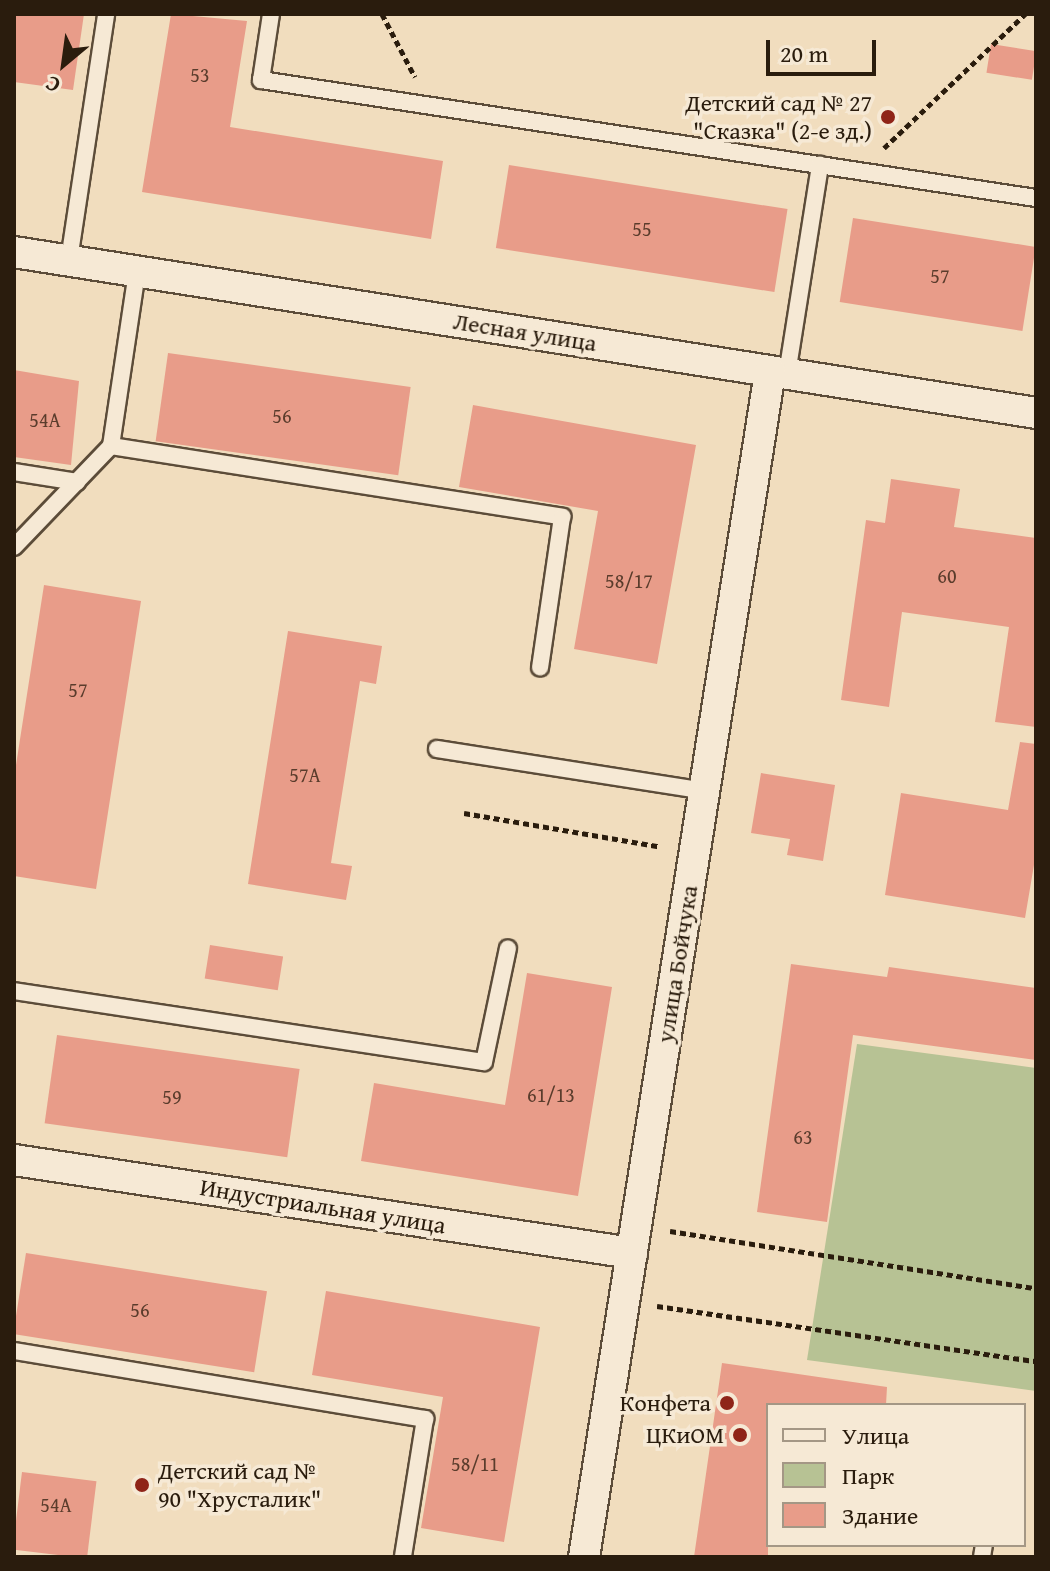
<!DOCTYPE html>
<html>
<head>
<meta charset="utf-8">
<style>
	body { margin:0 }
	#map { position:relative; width:1050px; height:1571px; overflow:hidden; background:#f1ddbe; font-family:"Gentium Book Plus",serif }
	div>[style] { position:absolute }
	.green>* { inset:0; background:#b7c294 }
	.building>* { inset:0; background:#e89c89; transform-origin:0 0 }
	.path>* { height:5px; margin-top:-2.5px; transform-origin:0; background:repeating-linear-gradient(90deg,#2a1c0d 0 6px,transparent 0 10px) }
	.roads { filter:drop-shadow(2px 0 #5c4c39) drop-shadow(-2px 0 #5c4c39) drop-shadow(0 2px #5c4c39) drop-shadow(0 -2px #5c4c39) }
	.lane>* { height:16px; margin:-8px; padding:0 8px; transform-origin:8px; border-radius:8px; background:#f6e9d5 }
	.street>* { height:30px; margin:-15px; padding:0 15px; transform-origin:15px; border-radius:15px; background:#f6e9d5 }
	.dots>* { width:22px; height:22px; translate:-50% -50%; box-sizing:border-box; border:4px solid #f6e9d5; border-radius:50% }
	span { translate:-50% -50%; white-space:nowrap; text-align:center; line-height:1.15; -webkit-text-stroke:7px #f6e9d5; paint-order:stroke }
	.number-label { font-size:20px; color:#5a3c2c }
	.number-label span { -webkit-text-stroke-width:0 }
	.poi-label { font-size:24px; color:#2a1c0d }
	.right { translate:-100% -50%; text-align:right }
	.left { translate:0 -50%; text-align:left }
	.street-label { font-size:24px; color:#2a1c0d }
	.frame { position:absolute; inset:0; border:16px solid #2a1c0d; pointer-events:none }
	.legend { position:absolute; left:766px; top:1403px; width:260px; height:144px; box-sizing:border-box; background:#f6e9d5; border:2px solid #a49785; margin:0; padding:10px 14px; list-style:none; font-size:24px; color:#2a1c0d }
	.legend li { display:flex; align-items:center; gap:16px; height:40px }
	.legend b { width:40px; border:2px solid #a49785 }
	.north { position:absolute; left:24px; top:24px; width:80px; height:80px; -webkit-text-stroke:6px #f6e9d5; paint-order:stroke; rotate:209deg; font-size:22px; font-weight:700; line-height:32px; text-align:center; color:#2a1c0d }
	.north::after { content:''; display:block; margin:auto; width:28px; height:36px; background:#2a1c0d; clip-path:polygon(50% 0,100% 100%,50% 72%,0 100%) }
	.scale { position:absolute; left:766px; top:40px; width:110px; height:36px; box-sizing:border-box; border:4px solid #2a1c0d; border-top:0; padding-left:10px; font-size:24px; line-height:28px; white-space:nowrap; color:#2a1c0d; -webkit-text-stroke:6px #f6e9d5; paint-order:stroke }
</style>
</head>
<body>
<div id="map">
	<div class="green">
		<i style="clip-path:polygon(857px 1044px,1036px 1068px,1036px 1391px,807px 1360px)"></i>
	</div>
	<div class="building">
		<i style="clip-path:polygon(14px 14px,84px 14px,73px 90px,14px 82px)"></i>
		<i style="clip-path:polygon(171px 14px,247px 21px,230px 127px,443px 161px,431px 239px,142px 192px)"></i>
		<i style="left:991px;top:44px;width:46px;height:29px;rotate:9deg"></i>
		<i style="left:509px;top:165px;width:282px;height:84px;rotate:9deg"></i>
		<i style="left:853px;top:218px;width:185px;height:85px;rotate:9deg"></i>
		<i style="left:168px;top:353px;width:245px;height:89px;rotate:8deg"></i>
		<i style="clip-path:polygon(14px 370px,79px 381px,71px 465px,14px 457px)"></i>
		<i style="clip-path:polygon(473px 405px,696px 445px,657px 664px,574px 649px,598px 511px,459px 487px)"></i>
		<i style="clip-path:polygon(891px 479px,960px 489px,954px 527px,1036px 538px,1036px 727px,995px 722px,1009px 627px,902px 612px,889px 707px,841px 700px,866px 520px,885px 523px)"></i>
		<i style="clip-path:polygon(44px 585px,141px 601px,96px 889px,14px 876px,14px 778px)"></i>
		<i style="clip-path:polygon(288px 631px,382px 646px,376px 684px,360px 681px,331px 863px,352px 866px,346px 900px,248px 884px)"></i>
		<i style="clip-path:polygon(1020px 742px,1036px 744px,1036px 853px,1025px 918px,885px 895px,901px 793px,1008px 810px)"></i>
		<i style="clip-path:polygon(761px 773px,835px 785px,823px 861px,787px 855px,790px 839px,751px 833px)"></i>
		<i style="left:210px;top:945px;width:74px;height:34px;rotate:9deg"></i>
		<i style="clip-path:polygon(791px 964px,887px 977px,889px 967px,1036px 988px,1036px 1060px,853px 1035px,827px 1222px,757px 1212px)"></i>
		<i style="clip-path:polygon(527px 973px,612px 987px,578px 1196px,361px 1161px,374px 1083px,505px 1105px)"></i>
		<i style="left:57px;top:1035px;width:245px;height:89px;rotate:8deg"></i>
		<i style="left:26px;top:1253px;width:244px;height:82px;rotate:9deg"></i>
		<i style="clip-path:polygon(326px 1291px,540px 1327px,504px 1542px,421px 1528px,443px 1397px,312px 1375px)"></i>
		<i style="clip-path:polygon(722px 1363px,887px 1387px,886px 1405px,768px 1405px,768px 1557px,694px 1557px)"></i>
		<i style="left:22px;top:1472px;width:75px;height:78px;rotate:7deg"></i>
	</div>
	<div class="path">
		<i style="left:382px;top:14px;width:71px;rotate:62.4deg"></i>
		<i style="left:884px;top:148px;width:195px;rotate:-43.5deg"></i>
		<i style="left:464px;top:813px;width:197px;rotate:9.7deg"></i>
		<i style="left:670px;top:1231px;width:370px;rotate:8.9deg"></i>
		<i style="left:657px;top:1306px;width:383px;rotate:8.3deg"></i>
	</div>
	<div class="roads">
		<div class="lane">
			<i style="left:271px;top:14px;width:67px;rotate:98.6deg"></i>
			<i style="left:261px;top:80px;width:784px;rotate:8.66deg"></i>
			<i style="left:69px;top:260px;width:249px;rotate:-81.4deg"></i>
			<i style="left:787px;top:374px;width:212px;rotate:-81deg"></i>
			<i style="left:111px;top:446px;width:176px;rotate:-81.5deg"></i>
			<i style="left:14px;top:472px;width:64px;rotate:9deg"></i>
			<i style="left:14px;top:547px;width:140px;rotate:-46.2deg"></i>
			<i style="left:111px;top:446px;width:457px;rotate:8.9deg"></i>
			<i style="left:562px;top:517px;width:152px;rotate:98.3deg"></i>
			<i style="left:437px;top:749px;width:271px;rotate:8.9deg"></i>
			<i style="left:14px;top:991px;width:475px;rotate:8.6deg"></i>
			<i style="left:484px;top:1062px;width:116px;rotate:-78.1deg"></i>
			<i style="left:14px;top:1351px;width:417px;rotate:9.4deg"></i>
			<i style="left:425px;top:1419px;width:140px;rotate:99.1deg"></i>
			<i style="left:982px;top:1557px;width:12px;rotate:-81deg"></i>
		</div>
		<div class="street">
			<i style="left:14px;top:252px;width:1035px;rotate:8.95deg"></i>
			<i style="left:14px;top:1160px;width:625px;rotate:8.56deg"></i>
			<i style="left:584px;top:1557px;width:1200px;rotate:-81.08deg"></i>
		</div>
	</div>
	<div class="dots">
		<i style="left:888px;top:117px;background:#8f2418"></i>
		<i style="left:727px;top:1403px;background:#8f2418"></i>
		<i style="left:740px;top:1435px;background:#8f2418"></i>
		<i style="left:142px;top:1485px;background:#8f2418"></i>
	</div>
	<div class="number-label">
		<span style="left:200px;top:74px">53</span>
		<span style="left:642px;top:228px">55</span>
		<span style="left:940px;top:275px">57</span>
		<span style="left:282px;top:415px">56</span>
		<span style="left:45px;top:419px">54А</span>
		<span style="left:947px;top:575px">60</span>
		<span style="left:629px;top:580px">58/17</span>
		<span style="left:78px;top:689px">57</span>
		<span style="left:305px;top:774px">57А</span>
		<span style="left:551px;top:1094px">61/13</span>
		<span style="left:172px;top:1096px">59</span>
		<span style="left:803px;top:1136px">63</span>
		<span style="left:140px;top:1309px">56</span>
		<span style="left:475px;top:1463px">58/11</span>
		<span style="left:56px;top:1504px">54А</span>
	</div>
	<div class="poi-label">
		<span class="right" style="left:872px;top:117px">Детский сад № 27<br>"Сказка" (2-е зд.)</span>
		<span class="right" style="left:711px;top:1403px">Конфета</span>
		<span class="right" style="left:724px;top:1435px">ЦКиОМ</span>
		<span class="left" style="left:158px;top:1485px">Детский сад №<br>90 "Хрусталик"</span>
	</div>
	<div class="street-label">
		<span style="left:525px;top:332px;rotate:9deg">Лесная улица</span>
		<span style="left:677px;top:964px;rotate:-81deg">улица Бойчука</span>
		<span style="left:323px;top:1206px;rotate:9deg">Индустриальная улица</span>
	</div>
	<div class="frame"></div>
	<ul class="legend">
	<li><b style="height:10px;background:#f6e9d5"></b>Улица</li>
	<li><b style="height:22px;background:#b7c294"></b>Парк</li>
	<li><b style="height:22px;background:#e89c89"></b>Здание</li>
	</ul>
	<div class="north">С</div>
	<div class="scale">20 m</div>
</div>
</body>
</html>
